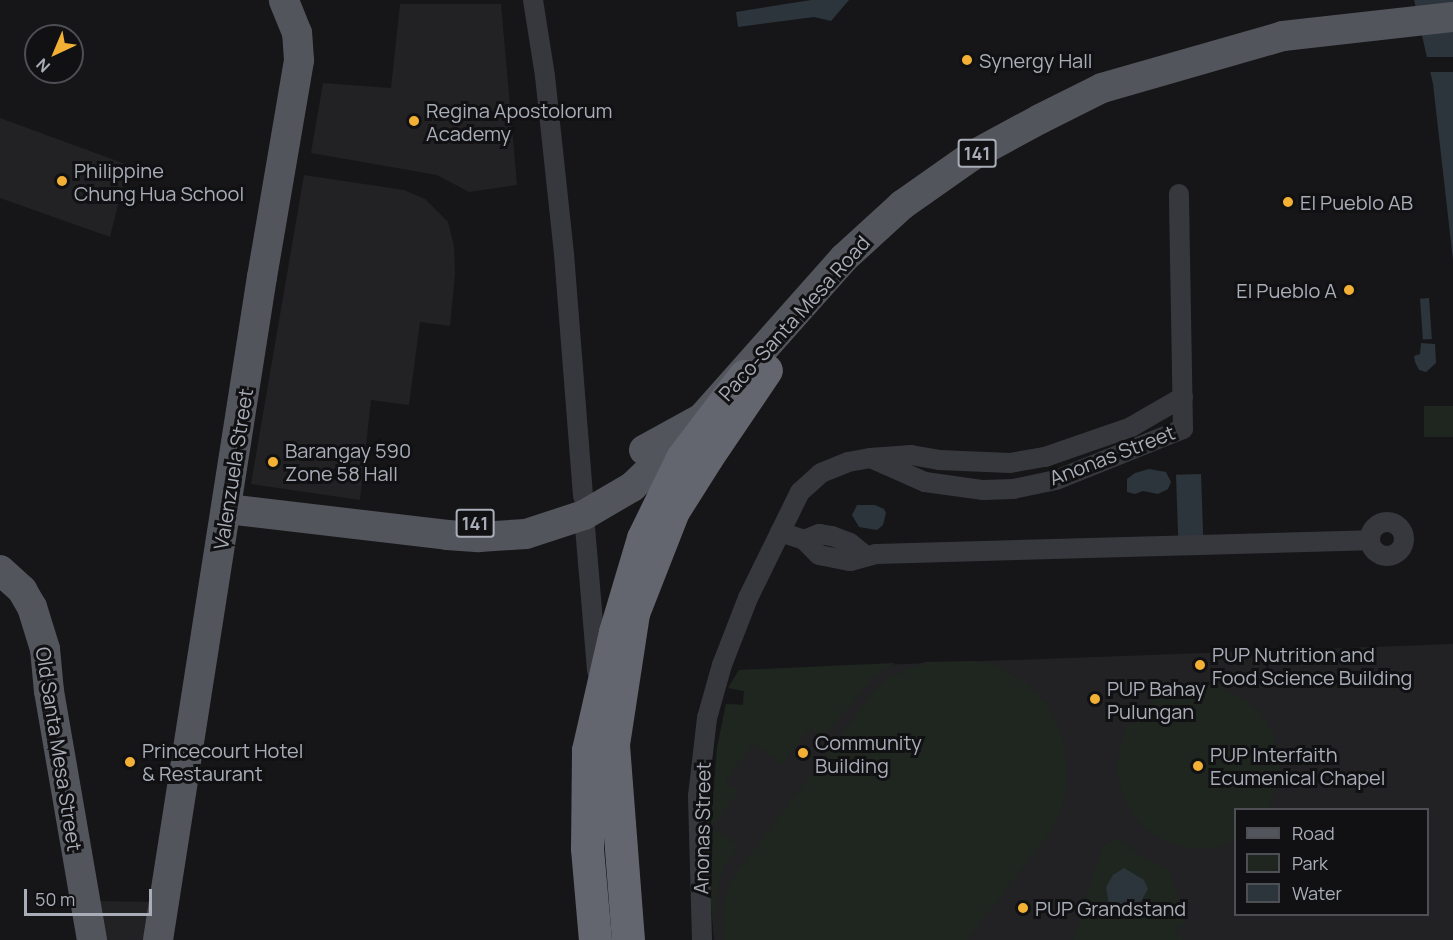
<!DOCTYPE html>
<html>
<head>
<meta charset="utf-8">
<style>
	body { margin:0 }
	#map { position:relative; width:1453px; height:940px; overflow:hidden; background:#161618; font-family:Manrope,sans-serif }
	div>[style] { position:absolute }
	.built>* { inset:0; background:#222225 }
	.green>* { inset:0; background:#1e261f; transform-origin:0 0 }
	.water>* { inset:0; background:#2c353c; transform-origin:0 0 }
	.pier>* { inset:0; background:#161618; transform-origin:0 0 }
	.street>* { height:20px; margin:-10px; padding:0 10px; transform-origin:10px; border-radius:10px; background:#37383d }
	.street>.ring { margin:-10px; padding:0; box-sizing:content-box; background:none; border:20px solid #37383d; border-radius:50% }
	.primary>* { height:30px; margin:-15px; padding:0 15px; transform-origin:15px; border-radius:15px; background:#53555c }
	.highway>* { height:33px; margin:-16.5px; padding:0 16.5px; transform-origin:16.5px; border-radius:16.5px; background:#63666e }
	.highway-bridge>* { height:33px; margin:-16.5px; padding:0 16.5px; transform-origin:16.5px; border-radius:16.5px; background:#63666e }
	.dots>* { width:16px; height:16px; translate:-50% -50%; box-sizing:border-box; border:3px solid #111113; border-radius:50% }
	span { translate:-50% -50%; white-space:nowrap; text-align:center; line-height:1.15; -webkit-text-stroke:6px #111113; paint-order:stroke }
	.shield-label span { padding:2px 4px; background:#111113; border:2px solid; border-radius:4px; -webkit-text-stroke-width:0 }
	.shield-label { font-size:18px; color:#a8adb8; font-weight:700 }
	.poi-label { font-size:20px; color:#a8adb8 }
	.left { translate:0 -50%; text-align:left }
	.right { translate:-100% -50%; text-align:right }
	.street-label { font-size:20px; color:#a8adb8 }
	.legend { position:absolute; left:1234px; top:808px; width:195px; height:108px; box-sizing:border-box; background:#111113; border:2px solid #4d4f55; margin:0; padding:8px 10px; list-style:none; font-size:18px; color:#a8adb8 }
	.legend li { display:flex; align-items:center; gap:12px; height:30px }
	.legend b { width:30px; border:2px solid #4d4f55 }
	.north { position:absolute; left:24px; top:24px; width:60px; height:60px; box-sizing:border-box; background:#111113; border:2px solid #4d4f55; border-radius:50%; rotate:224deg; font-size:16px; font-weight:700; line-height:24px; text-align:center; color:#a8adb8 }
	.north::after { content:''; display:block; margin:auto; width:21px; height:27px; background:#f2b134; clip-path:polygon(50% 0,100% 100%,50% 72%,0 100%) }
	.scale { position:absolute; left:24px; top:889px; width:128px; height:27px; box-sizing:border-box; border:3px solid #a8adb8; border-top:0; padding-left:8px; font-size:18px; line-height:21px; white-space:nowrap; color:#a8adb8; -webkit-text-stroke:4px #111113; paint-order:stroke }
</style>
</head>
<body>
<div id="map">
	<div class="built">
		<i style="clip-path:polygon(400px 4px,501px 4px,517px 185px,469px 192px,437px 175px,311px 153px,323px 83px,391px 88px)"></i>
		<i style="clip-path:polygon(0 118px,128px 165px,110px 237px,0 198px)"></i>
		<i style="clip-path:polygon(304px 175px,404px 190px,425px 199px,448px 222px,454px 246px,455px 274px,450px 326px,420px 322px,409px 405px,371px 400px,360px 500px,251px 484px)"></i>
		<i style="clip-path:polygon(evenodd,1453px 644px,1453px 940px,714px 940px,708px 863px,717px 748px,726px 704px,743px 705px,744px 691px,728px 688px,739px 670px,1453px 644px,1236px 810px,1428px 810px,1428px 914px,1236px 914px,1236px 810px)"></i>
		<i style="clip-path:polygon(97px 901px,159px 902px,150px 940px,105px 940px)"></i>
	</div>
	<div class="green">
		<i style="left:1453px;top:406px;width:31px;height:29px;rotate:90deg"></i>
		<i style="clip-path:polygon(973px 661px,994px 664px,1025px 683px,1049px 706px,1062px 734px,1067px 770px,1066px 792px,1059px 815px,1047px 837px,967px 940px,724px 940px,725px 895px,735px 875px,872px 694px,888px 678px,925px 662px)"></i>
		<i style="clip-path:polygon(895px 663px,876px 674px,824px 737px,810px 728px,782px 764px,754px 743px,725px 781px,739px 792px,712px 826px,739px 847px,722px 869px,717px 894px,714px 939px,708px 863px,717px 748px,726px 704px,743px 705px,744px 691px,728px 688px,739px 670px)"></i>
		<i style="clip-path:polygon(1200px 685px,1222px 689px,1242px 698px,1259px 712px,1272px 731px,1280px 755px,1280px 780px,1268px 809px,1236px 810px,1235px 840px,1213px 848px,1188px 848px,1166px 842px,1147px 830px,1132px 814px,1122px 794px,1117px 772px,1119px 750px,1126px 729px,1139px 711px,1157px 697px,1177px 688px)"></i>
		<i style="clip-path:polygon(1113px 839px,1122px 841px,1147px 860px,1169px 870px,1185px 923px,1176px 929px,1183px 940px,1073px 940px,1087px 908px,1085px 900px,1103px 847px)"></i>
	</div>
	<div class="water">
		<i style="clip-path:polygon(811px 0,849px 0,831px 21px,814px 17px,738px 27px,736px 12px)"></i>
		<i style="clip-path:polygon(1414px 0,1453px 0,1453px 260px,1433px 84px)"></i>
		<i style="left:1429px;top:298px;width:41px;height:9px;rotate:86deg"></i>
		<i style="clip-path:polygon(1421px 343px,1435px 344px,1436px 363px,1426px 372px,1419px 370px,1415px 362px,1414px 356px,1420px 354px)"></i>
		<i style="clip-path:polygon(1149px 469px,1166px 472px,1171px 482px,1168px 489px,1158px 494px,1143px 491px,1135px 494px,1127px 492px,1127px 479px,1135px 473px)"></i>
		<i style="left:1201px;top:474px;width:64px;height:25px;rotate:88deg"></i>
		<i style="clip-path:polygon(857px 505px,875px 505px,884px 509px,886px 513px,883px 525px,877px 530px,859px 527px,852px 515px)"></i>
		<i style="clip-path:polygon(1124px 868px,1144px 880px,1148px 889px,1139px 905px,1121px 912px,1114px 910px,1109px 904px,1106px 887px,1113px 875px)"></i>
	</div>
	<div class="pier">
		<i style="left:1453px;top:57px;width:15px;height:28px;rotate:90deg"></i>
	</div>
	<div class="street">
		<i style="left:533px;top:0;width:77px;rotate:81deg"></i>
		<i style="left:545px;top:76px;width:179px;rotate:83.9deg"></i>
		<i style="left:564px;top:254px;width:243px;rotate:85.5deg"></i>
		<i style="left:873px;top:459px;width:57px;rotate:23.9deg"></i>
		<i style="left:925px;top:482px;width:59px;rotate:7.9deg"></i>
		<i style="left:983px;top:490px;width:30px;rotate:-2deg"></i>
		<i style="left:1013px;top:489px;width:44px;rotate:-11.8deg"></i>
		<i style="left:1056px;top:480px;width:137px;rotate:-21.9deg"></i>
		<i style="left:1183px;top:429px;width:235px;rotate:-91deg"></i>
		<i style="left:584px;top:515px;width:157px;rotate:85.2deg"></i>
		<i class="ring" style="left:1370px;top:522px;width:14px;height:14px"></i>
		<i style="left:780px;top:532px;width:25px;rotate:18deg"></i>
		<i style="left:804px;top:540px;width:21px;rotate:45deg"></i>
		<i style="left:819px;top:555px;width:32px;rotate:11deg"></i>
		<i style="left:850px;top:561px;width:27px;rotate:-15deg"></i>
		<i style="left:876px;top:554px;width:493px;rotate:-1.6deg"></i>
		<i style="left:804px;top:540px;width:16px;rotate:-22deg"></i>
		<i style="left:819px;top:534px;width:13px;rotate:9deg"></i>
		<i style="left:832px;top:536px;width:19px;rotate:21deg"></i>
		<i style="left:850px;top:543px;width:19px;rotate:39deg"></i>
		<i style="left:702px;top:940px;width:144px;rotate:-91.6deg"></i>
		<i style="left:698px;top:796px;width:79px;rotate:-83.4deg"></i>
		<i style="left:707px;top:718px;width:55px;rotate:-74.2deg"></i>
		<i style="left:722px;top:665px;width:72px;rotate:-68.8deg"></i>
		<i style="left:748px;top:598px;width:118px;rotate:-63.9deg"></i>
		<i style="left:800px;top:492px;width:28px;rotate:-42deg"></i>
		<i style="left:821px;top:473px;width:29px;rotate:-22deg"></i>
		<i style="left:848px;top:462px;width:22px;rotate:-10deg"></i>
		<i style="left:870px;top:458px;width:41px;rotate:-4.2deg"></i>
		<i style="left:911px;top:455px;width:28px;rotate:10deg"></i>
		<i style="left:939px;top:460px;width:71px;rotate:2.4deg"></i>
		<i style="left:1010px;top:463px;width:36px;rotate:-10deg"></i>
		<i style="left:1045px;top:457px;width:91px;rotate:-19.2deg"></i>
		<i style="left:1131px;top:427px;width:60px;rotate:-30deg"></i>
	</div>
	<div class="primary">
		<i style="left:644px;top:450px;width:66px;rotate:-28.9deg"></i>
		<i style="left:702px;top:418px;width:214px;rotate:-48.4deg"></i>
		<i style="left:844px;top:258px;width:79px;rotate:-42.4deg"></i>
		<i style="left:902px;top:205px;width:83px;rotate:-35.2deg"></i>
		<i style="left:970px;top:157px;width:80px;rotate:-28.5deg"></i>
		<i style="left:1040px;top:119px;width:69px;rotate:-26.6deg"></i>
		<i style="left:1102px;top:88px;width:188px;rotate:-16deg"></i>
		<i style="left:1283px;top:36px;width:171px;rotate:-6.4deg"></i>
		<i style="left:227px;top:509px;width:222px;rotate:6.7deg"></i>
		<i style="left:447px;top:535px;width:32px;rotate:4deg"></i>
		<i style="left:479px;top:537px;width:47px;rotate:-3.7deg"></i>
		<i style="left:526px;top:534px;width:61px;rotate:-18.1deg"></i>
		<i style="left:584px;top:515px;width:56px;rotate:-30.3deg"></i>
		<i style="left:632px;top:487px;width:69px;rotate:-43.8deg"></i>
		<i style="left:0;top:570px;width:30px;rotate:42deg"></i>
		<i style="left:22px;top:590px;width:20px;rotate:60deg"></i>
		<i style="left:32px;top:607px;width:44px;rotate:72.8deg"></i>
		<i style="left:45px;top:649px;width:42px;rotate:84.6deg"></i>
		<i style="left:49px;top:691px;width:253px;rotate:80.2deg"></i>
		<i style="left:158px;top:940px;width:671px;rotate:-81.09deg"></i>
		<i style="left:262px;top:277px;width:220px;rotate:-80.3deg"></i>
		<i style="left:299px;top:60px;width:27px;rotate:-94deg"></i>
		<i style="left:297px;top:33px;width:35px;rotate:-112deg"></i>
	</div>
	<div class="highway">
		<i style="left:628px;top:940px;width:197px;rotate:-94.4deg"></i>
		<i style="left:613px;top:744px;width:133px;rotate:-81.3deg"></i>
		<i style="left:633px;top:613px;width:110px;rotate:-68.6deg"></i>
		<i style="left:673px;top:511px;width:64px;rotate:-57.8deg"></i>
		<i style="left:707px;top:457px;width:105px;rotate:-55.9deg"></i>
	</div>
	<div class="highway-bridge">
		<i style="left:595px;top:940px;width:92px;rotate:-95deg"></i>
		<i style="left:587px;top:848px;width:98px;rotate:-89.4deg"></i>
		<i style="left:588px;top:750px;width:121px;rotate:-77.1deg"></i>
		<i style="left:615px;top:632px;width:98px;rotate:-73.4deg"></i>
		<i style="left:643px;top:538px;width:89px;rotate:-64deg"></i>
		<i style="left:682px;top:458px;width:103px;rotate:-52.9deg"></i>
	</div>
	<div class="dots">
		<i style="left:967px;top:60px;background:#f2b134"></i>
		<i style="left:414px;top:121px;background:#f2b134"></i>
		<i style="left:62px;top:181px;background:#f2b134"></i>
		<i style="left:1288px;top:202px;background:#f2b134"></i>
		<i style="left:1349px;top:290px;background:#f2b134"></i>
		<i style="left:273px;top:462px;background:#f2b134"></i>
		<i style="left:1200px;top:665px;background:#f2b134"></i>
		<i style="left:1095px;top:699px;background:#f2b134"></i>
		<i style="left:803px;top:753px;background:#f2b134"></i>
		<i style="left:130px;top:762px;background:#f2b134"></i>
		<i style="left:1198px;top:766px;background:#f2b134"></i>
		<i style="left:1023px;top:908px;background:#f2b134"></i>
	</div>
	<div class="shield-label">
		<span style="left:977px;top:153px">141</span>
		<span style="left:475px;top:523px">141</span>
	</div>
	<div class="poi-label">
		<span class="left" style="left:979px;top:60px">Synergy Hall</span>
		<span class="left" style="left:426px;top:122px">Regina Apostolorum<br>Academy</span>
		<span class="left" style="left:74px;top:182px">Philippine<br>Chung Hua School</span>
		<span class="left" style="left:1300px;top:202px">El Pueblo AB</span>
		<span class="right" style="left:1337px;top:290px">El Pueblo A</span>
		<span class="left" style="left:285px;top:462px">Barangay 590<br>Zone 58 Hall</span>
		<span class="left" style="left:1212px;top:666px">PUP Nutrition and<br>Food Science Building</span>
		<span class="left" style="left:1107px;top:700px">PUP Bahay<br>Pulungan</span>
		<span class="left" style="left:815px;top:754px">Community<br>Building</span>
		<span class="left" style="left:142px;top:762px">Princecourt Hotel<br>&amp; Restaurant</span>
		<span class="left" style="left:1210px;top:766px">PUP Interfaith<br>Ecumenical Chapel</span>
		<span class="left" style="left:1035px;top:908px">PUP Grandstand</span>
	</div>
	<div class="street-label">
		<span style="left:794px;top:318px;rotate:-48deg">Paco-Santa Mesa Road</span>
		<span style="left:1112px;top:455px;rotate:-21deg">Anonas Street</span>
		<span style="left:233px;top:469px;rotate:-81deg">Valenzuela Street</span>
		<span style="left:59px;top:749px;rotate:81deg">Old Santa Mesa Street</span>
		<span style="left:702px;top:828px;rotate:-89deg">Anonas Street</span>
	</div>
	<ul class="legend">
	<li><b style="height:8px;background:#53555c"></b>Road</li>
	<li><b style="height:16px;background:#1e261f"></b>Park</li>
	<li><b style="height:16px;background:#2c353c"></b>Water</li>
	</ul>
	<div class="north">N</div>
	<div class="scale">50 m</div>
</div>
</body>
</html>
